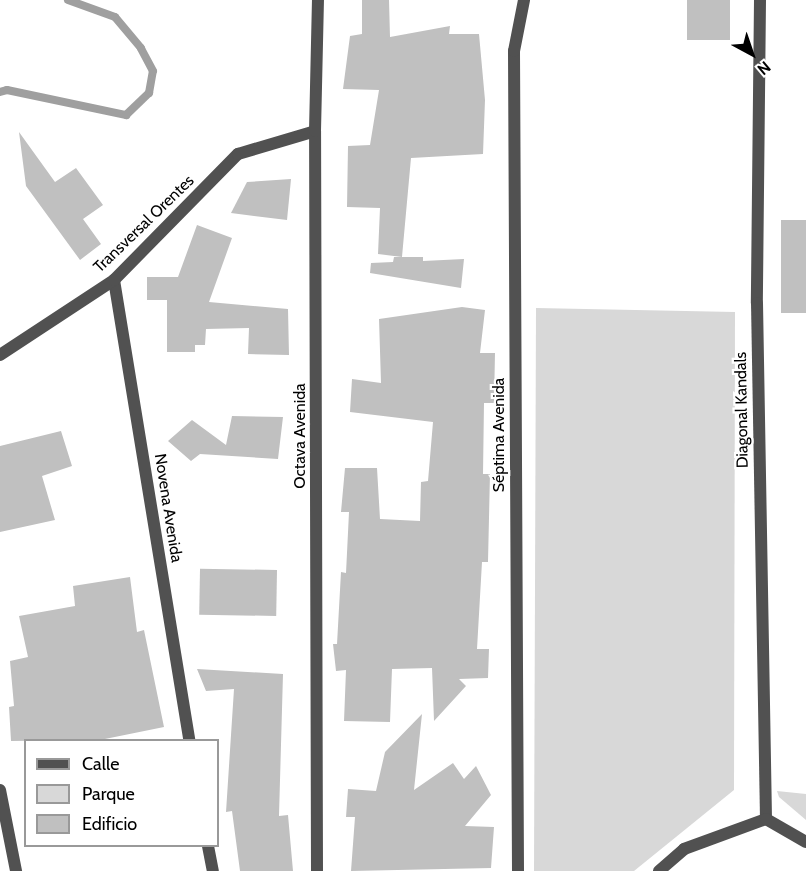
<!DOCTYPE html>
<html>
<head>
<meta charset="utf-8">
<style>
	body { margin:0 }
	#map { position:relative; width:806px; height:871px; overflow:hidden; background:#fff; font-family:Cabin,sans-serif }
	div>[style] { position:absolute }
	.green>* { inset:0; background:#d8d8d8 }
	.stream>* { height:8px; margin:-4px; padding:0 4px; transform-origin:4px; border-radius:4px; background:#9f9f9f }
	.building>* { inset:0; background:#c0c0c0; transform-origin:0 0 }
	.minor>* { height:12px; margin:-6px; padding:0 6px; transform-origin:6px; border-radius:6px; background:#515151 }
	.tertiary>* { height:12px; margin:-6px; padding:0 6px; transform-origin:6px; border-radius:6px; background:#515151 }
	span { translate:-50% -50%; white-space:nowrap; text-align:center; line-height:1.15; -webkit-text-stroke:4.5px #fff; paint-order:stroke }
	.street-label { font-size:16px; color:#000 }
	.legend { position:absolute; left:24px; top:739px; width:195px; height:108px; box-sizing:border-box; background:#fff; border:2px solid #999; margin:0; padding:8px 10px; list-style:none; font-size:18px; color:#000 }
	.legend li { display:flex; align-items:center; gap:12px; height:30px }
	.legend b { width:30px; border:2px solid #999 }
	.north { position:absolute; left:722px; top:24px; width:60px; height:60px; -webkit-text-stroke:4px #fff; paint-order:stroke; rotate:140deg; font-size:16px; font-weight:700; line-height:24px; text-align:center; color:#000 }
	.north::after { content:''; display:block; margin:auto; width:21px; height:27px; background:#000; clip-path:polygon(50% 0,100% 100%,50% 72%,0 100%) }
</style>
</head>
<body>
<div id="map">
	<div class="green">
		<i style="clip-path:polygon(536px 308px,735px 312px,734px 790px,634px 871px,534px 871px)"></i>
		<i style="clip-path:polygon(777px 791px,806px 794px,806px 820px,779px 797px)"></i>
	</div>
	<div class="stream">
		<i style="left:0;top:92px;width:7px;rotate:-16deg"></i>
		<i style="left:7px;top:90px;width:122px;rotate:11.9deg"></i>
		<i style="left:126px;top:115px;width:32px;rotate:-44deg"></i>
		<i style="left:149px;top:93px;width:22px;rotate:-80deg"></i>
		<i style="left:153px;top:71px;width:26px;rotate:-118deg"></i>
		<i style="left:141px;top:48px;width:40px;rotate:-130deg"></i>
		<i style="left:115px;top:17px;width:50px;rotate:-160.1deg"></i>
	</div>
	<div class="building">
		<i style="clip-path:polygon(362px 0,389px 0,390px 37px,450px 26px,449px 34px,479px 34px,485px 100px,483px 154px,411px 158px,402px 257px,378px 254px,380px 208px,347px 207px,348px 146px,370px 145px,379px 90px,343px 89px,350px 36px,362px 34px)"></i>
		<i style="left:687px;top:0;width:43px;height:40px"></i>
		<i style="clip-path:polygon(19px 132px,55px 182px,76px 168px,103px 205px,83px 219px,101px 244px,80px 260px,26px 186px)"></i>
		<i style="clip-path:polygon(291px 179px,287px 220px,231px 213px,247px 182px)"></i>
		<i style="left:806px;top:220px;width:93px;height:25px;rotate:90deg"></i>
		<i style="clip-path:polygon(197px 225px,232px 238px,209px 302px,288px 309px,289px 355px,248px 354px,249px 328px,206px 329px,205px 345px,195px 345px,195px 352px,167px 352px,167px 300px,147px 300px,147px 277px,178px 277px)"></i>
		<i style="clip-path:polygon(394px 257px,423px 257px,423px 261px,464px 259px,461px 288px,370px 273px,371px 263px,393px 262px)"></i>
		<i style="clip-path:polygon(462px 307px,485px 310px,480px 353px,495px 353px,494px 403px,484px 403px,483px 474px,490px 474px,488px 562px,482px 562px,477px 649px,489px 649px,488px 678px,459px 679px,466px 686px,434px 721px,432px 668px,392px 669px,390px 722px,344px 721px,346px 670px,336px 671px,333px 644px,337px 644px,341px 572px,346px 573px,349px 512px,341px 512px,345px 468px,377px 468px,380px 519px,420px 521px,421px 482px,428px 481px,433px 422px,350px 412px,352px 379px,381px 383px,379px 319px)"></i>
		<i style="clip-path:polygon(232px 416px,283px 417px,278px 459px,200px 454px,191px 461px,168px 441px,192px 420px,226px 445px)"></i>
		<i style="clip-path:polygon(61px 431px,72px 466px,42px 476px,55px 520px,0 532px,0 446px)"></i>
		<i style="left:277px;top:570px;width:46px;height:77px;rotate:91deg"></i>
		<i style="clip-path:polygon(130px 577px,137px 632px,144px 630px,164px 727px,100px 740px,11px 741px,9px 707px,14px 706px,10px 661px,28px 657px,19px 616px,75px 606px,73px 586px)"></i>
		<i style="clip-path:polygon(197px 669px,283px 674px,279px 816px,288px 815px,293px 871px,240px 871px,232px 811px,226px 812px,234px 689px,206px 691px)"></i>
		<i style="clip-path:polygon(422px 714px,414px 790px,453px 763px,464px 779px,476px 766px,491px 795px,465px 826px,494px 827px,491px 868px,351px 871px,355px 817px,346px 817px,348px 789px,376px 791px,385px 752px)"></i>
	</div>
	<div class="minor">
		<i style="left:760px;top:0;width:303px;rotate:90.6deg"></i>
		<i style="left:757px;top:303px;width:516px;rotate:89deg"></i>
		<i style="left:114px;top:280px;width:466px;rotate:80.7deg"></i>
		<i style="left:0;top:355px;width:136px;rotate:-33.3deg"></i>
		<i style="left:114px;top:280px;width:177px;rotate:-45.5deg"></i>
		<i style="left:238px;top:154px;width:80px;rotate:-16.6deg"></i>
		<i style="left:0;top:790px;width:83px;rotate:78.8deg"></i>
		<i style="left:208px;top:846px;width:25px;rotate:79deg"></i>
		<i style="left:317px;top:871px;width:740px;rotate:-90.15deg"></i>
		<i style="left:315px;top:131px;width:131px;rotate:-88.7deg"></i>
		<i style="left:659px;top:871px;width:33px;rotate:-41deg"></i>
		<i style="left:684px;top:849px;width:87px;rotate:-20.1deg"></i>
		<i style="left:766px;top:819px;width:46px;rotate:29.9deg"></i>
	</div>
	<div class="tertiary">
		<i style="left:518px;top:871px;width:820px;rotate:-90.28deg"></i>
		<i style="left:514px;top:51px;width:52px;rotate:-78.9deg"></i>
	</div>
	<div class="street-label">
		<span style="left:144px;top:224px;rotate:-44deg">Transversal Orentes</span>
		<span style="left:742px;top:410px;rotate:-91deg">Diagonal Kandals</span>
		<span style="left:499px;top:435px;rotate:-90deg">Séptima Avenida</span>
		<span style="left:300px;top:436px;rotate:-90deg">Octava Avenida</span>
		<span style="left:168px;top:508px;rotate:81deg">Novena Avenida</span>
	</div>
	<ul class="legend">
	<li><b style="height:8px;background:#515151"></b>Calle</li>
	<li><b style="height:16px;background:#d8d8d8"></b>Parque</li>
	<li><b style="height:16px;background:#c0c0c0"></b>Edificio</li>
	</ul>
	<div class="north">N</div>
</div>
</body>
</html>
